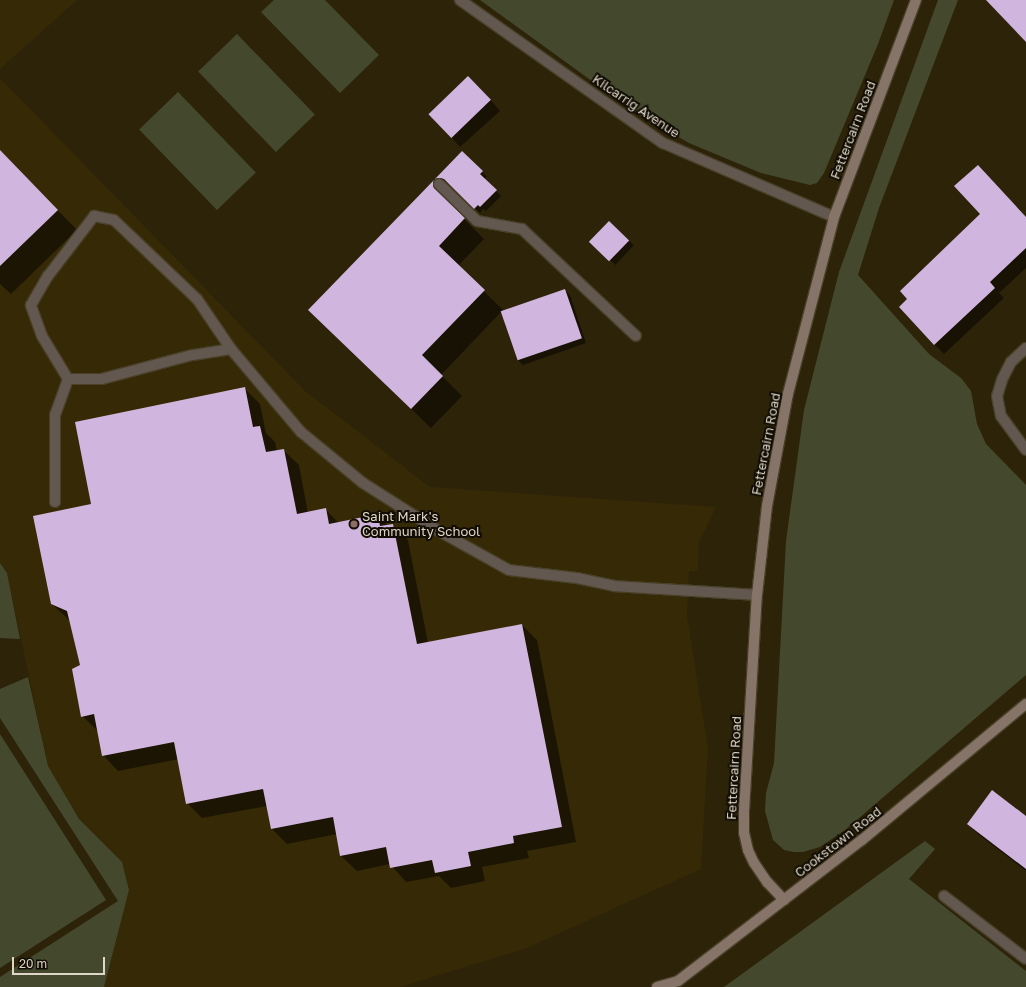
<!DOCTYPE html>
<html>
<head>
<meta charset="utf-8">
<style>
	body { margin:0 }
	#map { position:relative; width:1026px; height:987px; overflow:hidden; background:#2d2309; font-family:"Golos Text",sans-serif }
	div>[style] { position:absolute }
	.built>* { inset:0; background:#362906 }
	.green>* { inset:0; background:#44492e; transform-origin:0 0 }
	.shadow>* { inset:0; background:#0007; transform-origin:0 0 }
	.building>* { inset:0; background:#d0b6de; transform-origin:0 0 }
	.roads { filter:drop-shadow(1px 0 #494028) drop-shadow(-1px 0 #494028) drop-shadow(0 1px #494028) drop-shadow(0 -1px #494028) }
	.lane>* { height:10px; margin:-5px; padding:0 5px; transform-origin:5px; border-radius:5px; background:#635850 }
	.street>* { height:10px; margin:-5px; padding:0 5px; transform-origin:5px; border-radius:5px; background:#635850 }
	.secondary>* { height:10px; margin:-5px; padding:0 5px; transform-origin:5px; border-radius:5px; background:#867468 }
	.dots>* { width:11px; height:11px; translate:-50% -50%; box-sizing:border-box; border:2px solid #120d04; border-radius:50% }
	span { translate:-50% -50%; white-space:nowrap; text-align:center; line-height:1.15; -webkit-text-stroke:4px #120d04; paint-order:stroke }
	.street-label { font-size:13px; color:#ded7c8 }
	.poi-label { font-size:13px; color:#ded7c8 }
	.left { translate:0 -50%; text-align:left }
	.scale { position:absolute; left:12px; top:957px; width:93px; height:18px; box-sizing:border-box; border:2px solid #ded7c8; border-top:0; padding-left:5px; font-size:12px; line-height:14px; white-space:nowrap; color:#ded7c8; -webkit-text-stroke:3px #120d04; paint-order:stroke }
</style>
</head>
<body>
<div id="map">
	<div class="built">
		<i style="clip-path:polygon(0 0,77px 0,0 69px)"></i>
		<i style="clip-path:polygon(0 78px,305px 391px,430px 487px,716px 507px,699px 542px,698px 571px,689px 571px,687px 615px,708px 749px,701px 869px,527px 948px,400px 987px,104px 987px,129px 890px,122px 862px,79px 819px,48px 766px,7px 573px,0 563px)"></i>
	</div>
	<div class="green">
		<i style="clip-path:polygon(274px 0,325px 0,379px 55px,340px 93px,261px 12px)"></i>
		<i style="clip-path:polygon(480px 0,894px 0,878px 44px,824px 173px,817px 183px,810px 185px,761px 173px,689px 143px,632px 110px)"></i>
		<i style="clip-path:polygon(938px 0,958px 0,879px 208px,858px 275px,929px 354px,961px 378px,971px 391px,977px 424px,986px 444px,1026px 485px,1026px 675px,845px 830px,820px 847px,803px 852px,794px 852px,784px 850px,773px 840px,765px 811px,766px 793px,774px 763px,786px 541px,804px 410px,839px 272px)"></i>
		<i style="left:237px;top:34px;width:112px;height:54px;rotate:46deg"></i>
		<i style="left:178px;top:92px;width:112px;height:54px;rotate:46deg"></i>
		<i style="clip-path:polygon(0 563px,7px 573px,20px 639px,0 638px)"></i>
		<i style="clip-path:polygon(28px 677px,48px 766px,79px 819px,122px 862px,129px 890px,104px 987px,0 987px,0 977px,118px 901px,0 718px,0 689px)"></i>
		<i style="clip-path:polygon(0 734px,106px 900px,0 968px)"></i>
		<i style="clip-path:polygon(925px 841px,935px 849px,909px 879px,1026px 971px,1026px 987px,724px 987px)"></i>
	</div>
	<div class="shadow">
		<i style="clip-path:polygon(479px 87px,500px 111px,460px 147px,429px 113px)"></i>
		<i style="clip-path:polygon(0 151px,77px 230px,11px 294px,0 284px)"></i>
		<i style="clip-path:polygon(462px 152px,487px 177px,484px 179px,501px 196px,486px 211px,483px 209px,480px 213px,450px 184px,446px 182px,441px 184px,436px 179px)"></i>
		<i style="clip-path:polygon(434px 181px,453px 200px,453px 208px,484px 239px,458px 266px,504px 311px,565px 290px,570px 295px,586px 343px,523px 365px,518px 360px,502px 311px,441px 375px,462px 396px,431px 428px,309px 310px)"></i>
		<i style="clip-path:polygon(982px 214px,1026px 216px,1026px 268px,999px 293px,1004px 298px,944px 354px,934px 344px)"></i>
		<i style="left:609px;top:222px;width:34px;height:27px;rotate:43deg"></i>
		<i style="clip-path:polygon(245px 389px,260px 404px,266px 433px,275px 442px,277px 451px,283px 450px,299px 465px,308px 513px,325px 509px,339px 523px,378px 515px,388px 526px,392px 525px,408px 540px,428px 643px,522px 625px,537px 640px,576px 842px,527px 851px,529px 858px,482px 867px,485px 881px,451px 888px,439px 876px,406px 882px,390px 864px,357px 871px,341px 856px,337px 834px,287px 844px,272px 829px,267px 806px,202px 818px,187px 803px,179px 759px,118px 771px,103px 755px,98px 731px,82px 716px,81px 665px,70px 621px,52px 604px,92px 505px)"></i>
		<i style="clip-path:polygon(1026px 817px,1026px 871px,978px 834px,968px 824px)"></i>
	</div>
	<div class="building">
		<i style="clip-path:polygon(986px 0,1026px 0,1026px 42px)"></i>
		<i style="left:468px;top:76px;width:33px;height:55px;rotate:46deg"></i>
		<i style="clip-path:polygon(0 150px,58px 210px,0 266px)"></i>
		<i style="clip-path:polygon(462px 151px,483px 171px,480px 174px,497px 190px,480px 207px,478px 205px,474px 209px,444px 179px,440px 178px,435px 179px)"></i>
		<i style="clip-path:polygon(978px 165px,1026px 217px,1026px 248px,990px 282px,995px 288px,934px 345px,899px 307px,907px 299px,900px 291px,980px 214px,954px 186px)"></i>
		<i style="clip-path:polygon(434px 180px,433px 185px,434px 188px,465px 218px,439px 246px,485px 290px,422px 355px,443px 376px,411px 409px,308px 310px)"></i>
		<i style="left:609px;top:221px;width:28px;height:29px;rotate:44deg"></i>
		<i style="left:565px;top:289px;width:52px;height:68px;rotate:71deg"></i>
		<i style="clip-path:polygon(245px 387px,253px 427px,260px 426px,266px 452px,284px 449px,297px 514px,326px 508px,329px 524px,378px 514px,380px 526px,393px 524px,417px 644px,522px 624px,562px 827px,513px 836px,514px 843px,468px 852px,471px 866px,435px 873px,432px 860px,390px 868px,386px 847px,340px 856px,333px 817px,271px 829px,263px 789px,186px 804px,174px 742px,102px 756px,94px 714px,81px 717px,72px 669px,80px 665px,67px 611px,51px 604px,33px 516px,91px 504px,75px 422px)"></i>
		<i style="clip-path:polygon(992px 790px,1026px 816px,1026px 869px,967px 824px)"></i>
	</div>
	<div class="roads">
		<div class="lane">
			<i style="left:439px;top:184px;width:53px;rotate:44.2deg"></i>
			<i style="left:477px;top:221px;width:46px;rotate:10.1deg"></i>
			<i style="left:522px;top:229px;width:156px;rotate:43.2deg"></i>
			<i style="left:231px;top:349px;width:39px;rotate:171deg"></i>
			<i style="left:192px;top:355px;width:93px;rotate:165.1deg"></i>
			<i style="left:102px;top:379px;width:34px;rotate:180deg"></i>
			<i style="left:68px;top:379px;width:50px;rotate:-121.2deg"></i>
			<i style="left:42px;top:336px;width:33px;rotate:-110deg"></i>
			<i style="left:31px;top:305px;width:34px;rotate:-60deg"></i>
			<i style="left:48px;top:276px;width:76px;rotate:-52.5deg"></i>
			<i style="left:94px;top:216px;width:20px;rotate:11deg"></i>
			<i style="left:114px;top:220px;width:115px;rotate:43.6deg"></i>
			<i style="left:197px;top:299px;width:60px;rotate:55.8deg"></i>
			<i style="left:231px;top:349px;width:109px;rotate:49.9deg"></i>
			<i style="left:301px;top:432px;width:80px;rotate:39.4deg"></i>
			<i style="left:363px;top:483px;width:88px;rotate:32.4deg"></i>
			<i style="left:437px;top:530px;width:82px;rotate:29.1deg"></i>
			<i style="left:509px;top:570px;width:68px;rotate:6.7deg"></i>
			<i style="left:577px;top:578px;width:38px;rotate:12deg"></i>
			<i style="left:614px;top:586px;width:143px;rotate:3.6deg"></i>
			<i style="left:55px;top:502px;width:87px;rotate:-90deg"></i>
			<i style="left:55px;top:415px;width:38px;rotate:-70deg"></i>
		</div>
		<div class="street">
			<i style="left:460px;top:0;width:248px;rotate:35.2deg"></i>
			<i style="left:663px;top:143px;width:186px;rotate:23.4deg"></i>
			<i style="left:1026px;top:348px;width:21px;rotate:137deg"></i>
			<i style="left:1011px;top:362px;width:20px;rotate:117deg"></i>
			<i style="left:1002px;top:380px;width:17px;rotate:107deg"></i>
			<i style="left:997px;top:396px;width:20px;rotate:79deg"></i>
			<i style="left:1001px;top:416px;width:42px;rotate:53.7deg"></i>
			<i style="left:944px;top:896px;width:103px;rotate:37.5deg"></i>
		</div>
		<div class="secondary">
			<i style="left:784px;top:900px;width:25px;rotate:-133deg"></i>
			<i style="left:767px;top:882px;width:23px;rotate:-124deg"></i>
			<i style="left:754px;top:863px;width:14px;rotate:-115deg"></i>
			<i style="left:748px;top:850px;width:17px;rotate:-103deg"></i>
			<i style="left:744px;top:833px;width:22px;rotate:-90deg"></i>
			<i style="left:744px;top:811px;width:216px;rotate:-86.6deg"></i>
			<i style="left:757px;top:595px;width:90px;rotate:-83.6deg"></i>
			<i style="left:767px;top:506px;width:114px;rotate:-79.4deg"></i>
			<i style="left:788px;top:394px;width:183px;rotate:-75.4deg"></i>
			<i style="left:834px;top:217px;width:232px;rotate:-69.3deg"></i>
			<i style="left:657px;top:987px;width:22px;rotate:-16deg"></i>
			<i style="left:678px;top:981px;width:232px;rotate:-37.5deg"></i>
			<i style="left:862px;top:840px;width:213px;rotate:-39.7deg"></i>
		</div>
	</div>
	<div class="dots">
		<i style="left:354px;top:524px;background:#8d6e63"></i>
	</div>
	<div class="street-label">
		<span style="left:636px;top:106px;rotate:34deg">Kilcarrig Avenue</span>
		<span style="left:853px;top:130px;rotate:-69deg">Fettercairn Road</span>
		<span style="left:766px;top:444px;rotate:-79deg">Fettercairn Road</span>
		<span style="left:734px;top:768px;rotate:-87deg">Fettercairn Road</span>
		<span style="left:838px;top:842px;rotate:-38deg">Cookstown Road</span>
	</div>
	<div class="poi-label">
		<span class="left" style="left:362px;top:524px">Saint Mark's<br>Community School</span>
	</div>
	<div class="scale">20 m</div>
</div>
</body>
</html>
